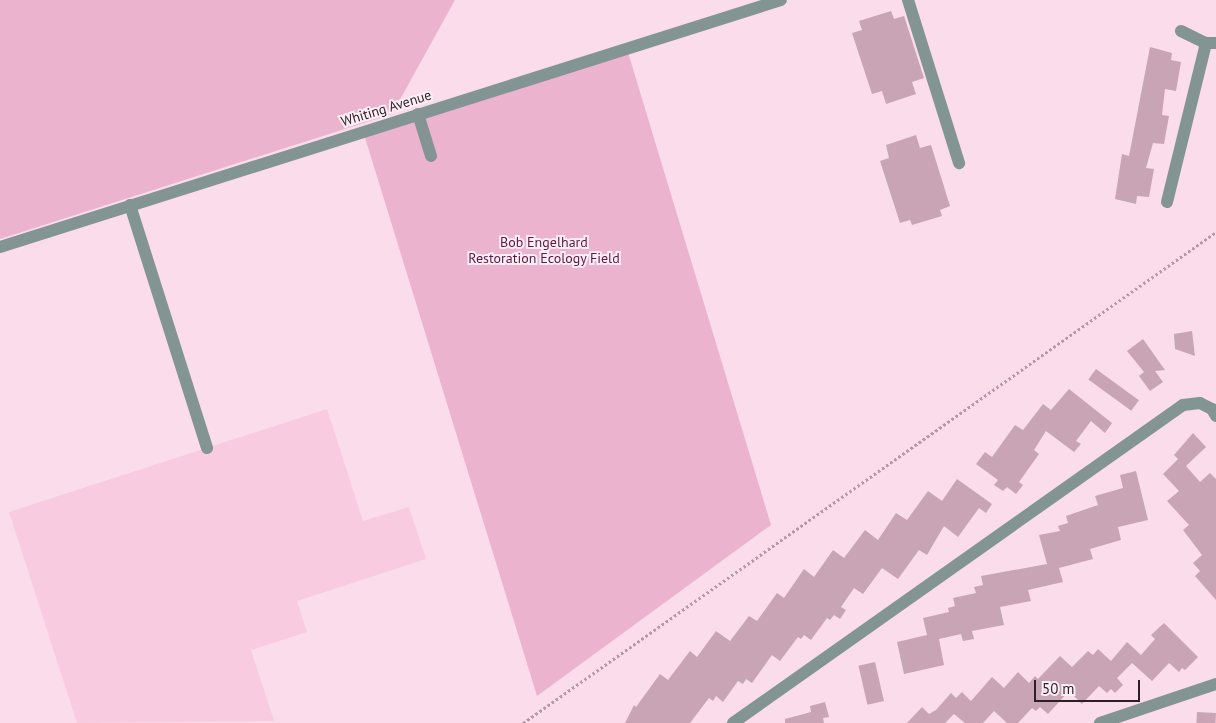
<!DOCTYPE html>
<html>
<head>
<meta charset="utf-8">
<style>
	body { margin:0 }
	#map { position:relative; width:1216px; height:723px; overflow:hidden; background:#fbdcea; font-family:"PT Sans",sans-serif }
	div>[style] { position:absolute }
	.built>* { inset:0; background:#f8cbe1 }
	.green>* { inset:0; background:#ecb3cf }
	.building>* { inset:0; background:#c8a4b5; transform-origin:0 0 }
	.path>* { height:2.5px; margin-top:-1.25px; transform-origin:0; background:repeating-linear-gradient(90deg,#b39aa5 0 2.5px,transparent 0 5px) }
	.minor>* { height:12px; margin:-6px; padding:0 6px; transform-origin:6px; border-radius:6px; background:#839593 }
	span { translate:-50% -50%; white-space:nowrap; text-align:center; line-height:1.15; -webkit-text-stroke:4px #feeef5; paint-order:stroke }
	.street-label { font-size:14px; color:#2c1f25 }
	.park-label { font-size:14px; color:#5c1941 }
	.scale { position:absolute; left:1034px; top:680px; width:106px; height:22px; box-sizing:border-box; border:2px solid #2c1f25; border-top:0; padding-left:6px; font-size:15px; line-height:18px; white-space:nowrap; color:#2c1f25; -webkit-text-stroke:4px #feeef5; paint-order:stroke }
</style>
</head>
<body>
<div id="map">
	<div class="built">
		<i style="clip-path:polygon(327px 409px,363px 521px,409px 507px,426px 559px,297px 601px,307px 632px,251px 650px,274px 721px,77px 723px,9px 512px)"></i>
	</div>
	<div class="green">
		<i style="clip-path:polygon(0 0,455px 0,392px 114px,0 239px)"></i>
		<i style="clip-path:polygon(627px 49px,771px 525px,537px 696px,363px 131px)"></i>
	</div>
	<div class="building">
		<i style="clip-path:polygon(891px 11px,894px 19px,904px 16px,924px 78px,912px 82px,916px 94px,886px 104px,882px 91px,872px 94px,852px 33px,862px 30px,859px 21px)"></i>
		<i style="clip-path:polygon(1150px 47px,1172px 53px,1171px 60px,1181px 62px,1176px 91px,1165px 89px,1162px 115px,1169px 116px,1164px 144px,1153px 143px,1146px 168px,1154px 169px,1149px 197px,1137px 196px,1136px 204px,1115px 199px,1122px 154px,1129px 156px)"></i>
		<i style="clip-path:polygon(916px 135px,920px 148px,931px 145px,950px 206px,940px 210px,942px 216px,912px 225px,910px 220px,900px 223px,880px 161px,889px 158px,886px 145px)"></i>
		<i style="clip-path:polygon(1192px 331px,1195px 356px,1175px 349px,1174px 334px)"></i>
		<i style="clip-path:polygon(1143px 339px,1165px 370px,1155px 371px,1163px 382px,1150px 391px,1139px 376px,1144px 372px,1127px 351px)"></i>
		<i style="left:1096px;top:369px;width:53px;height:13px;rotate:36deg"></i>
		<i style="clip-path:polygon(1069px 389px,1112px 423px,1105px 433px,1091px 421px,1076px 441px,1081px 444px,1074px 452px,1046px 431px,1034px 450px,1039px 454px,1019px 482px,1023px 485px,1016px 494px,1007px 487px,1003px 491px,994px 485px,998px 480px,976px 464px,985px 452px,992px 457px,1015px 425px,1023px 430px,1043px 404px,1051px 410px)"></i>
		<i style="clip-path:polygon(1193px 433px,1206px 447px,1186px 466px,1200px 482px,1210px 473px,1216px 479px,1216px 600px,1195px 576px,1200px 571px,1193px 563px,1202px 555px,1183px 530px,1189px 525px,1167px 501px,1179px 491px,1163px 474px,1178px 459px,1174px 455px)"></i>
		<i style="clip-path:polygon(1136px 471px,1148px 520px,1118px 527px,1121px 540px,1090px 549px,1093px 559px,1059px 568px,1063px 582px,1028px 590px,1031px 601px,1000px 607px,1004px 625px,972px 631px,974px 639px,963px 641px,961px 634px,939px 639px,944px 665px,904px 674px,897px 642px,927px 635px,923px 618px,949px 612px,948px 608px,955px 606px,953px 598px,976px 593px,974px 587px,983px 585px,981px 576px,1047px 564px,1039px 535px,1060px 531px,1058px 526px,1068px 523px,1066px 516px,1098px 505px,1095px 496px,1123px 488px,1120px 475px)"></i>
		<i style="clip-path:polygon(957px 479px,992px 504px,986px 513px,979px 508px,958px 537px,944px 526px,927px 555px,919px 550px,898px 579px,882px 568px,863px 594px,854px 588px,841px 607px,846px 610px,840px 619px,834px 615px,830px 620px,827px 618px,811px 640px,804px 635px,801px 639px,798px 637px,780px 661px,772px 655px,752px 683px,746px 679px,743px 684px,738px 681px,723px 702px,716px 696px,713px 701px,709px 698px,690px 723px,625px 723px,634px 705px,636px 707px,660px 674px,668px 680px,690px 651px,697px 657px,716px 631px,730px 641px,749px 616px,757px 621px,777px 593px,784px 598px,804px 569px,814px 577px,833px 550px,844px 558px,865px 530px,878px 540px,896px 513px,907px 520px,928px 491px,942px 501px)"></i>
		<i style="clip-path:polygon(1164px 623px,1198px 657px,1185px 670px,1182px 668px,1179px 672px,1169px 663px,1152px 681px,1132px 663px,1117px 678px,1123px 685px,1115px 693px,1111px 689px,1107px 693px,1099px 686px,1082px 704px,1069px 691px,1048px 714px,1040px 707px,1036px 711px,1032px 708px,1018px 723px,1007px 723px,994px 711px,983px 723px,965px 723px,954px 714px,945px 723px,907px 723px,922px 707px,929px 714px,936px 710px,951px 693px,956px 698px,962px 692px,971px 701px,992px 677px,1004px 688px,1018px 672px,1029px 683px,1035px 676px,1038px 679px,1060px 656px,1072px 667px,1088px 651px,1093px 655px,1098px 649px,1111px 661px,1127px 642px,1141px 655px,1155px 639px,1151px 635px)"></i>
		<i style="left:875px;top:662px;width:40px;height:17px;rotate:77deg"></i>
		<i style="clip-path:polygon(825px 702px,829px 717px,823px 718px,824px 723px,785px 723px,785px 719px,811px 712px,810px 706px)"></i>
		<i style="left:1197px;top:712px;width:19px;height:11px;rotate:3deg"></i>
	</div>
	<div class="path">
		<i style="left:523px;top:723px;width:849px;rotate:-35.32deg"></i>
	</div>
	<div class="minor">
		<i style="left:908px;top:0;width:171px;rotate:72.6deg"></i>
		<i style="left:1181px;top:31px;width:28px;rotate:26deg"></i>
		<i style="left:1206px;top:43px;width:10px"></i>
		<i style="left:418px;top:114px;width:44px;rotate:72.8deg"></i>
		<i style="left:1167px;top:202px;width:164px;rotate:-76.2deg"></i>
		<i style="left:130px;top:205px;width:255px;rotate:72.4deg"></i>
		<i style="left:0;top:247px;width:819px;rotate:-17.55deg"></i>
		<i style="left:733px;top:723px;width:551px;rotate:-35.25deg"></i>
		<i style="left:1183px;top:405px;width:17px;rotate:-7deg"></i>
		<i style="left:1200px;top:403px;width:13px;rotate:27deg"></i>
		<i style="left:1212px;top:409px;width:8px;rotate:60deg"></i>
		<i style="left:1100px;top:723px;width:122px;rotate:-18.6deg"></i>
	</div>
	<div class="street-label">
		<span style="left:386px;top:108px;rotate:-17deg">Whiting Avenue</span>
	</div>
	<div class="park-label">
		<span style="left:544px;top:250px">Bob Engelhard<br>Restoration Ecology Field</span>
	</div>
	<div class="scale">50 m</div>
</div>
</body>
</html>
